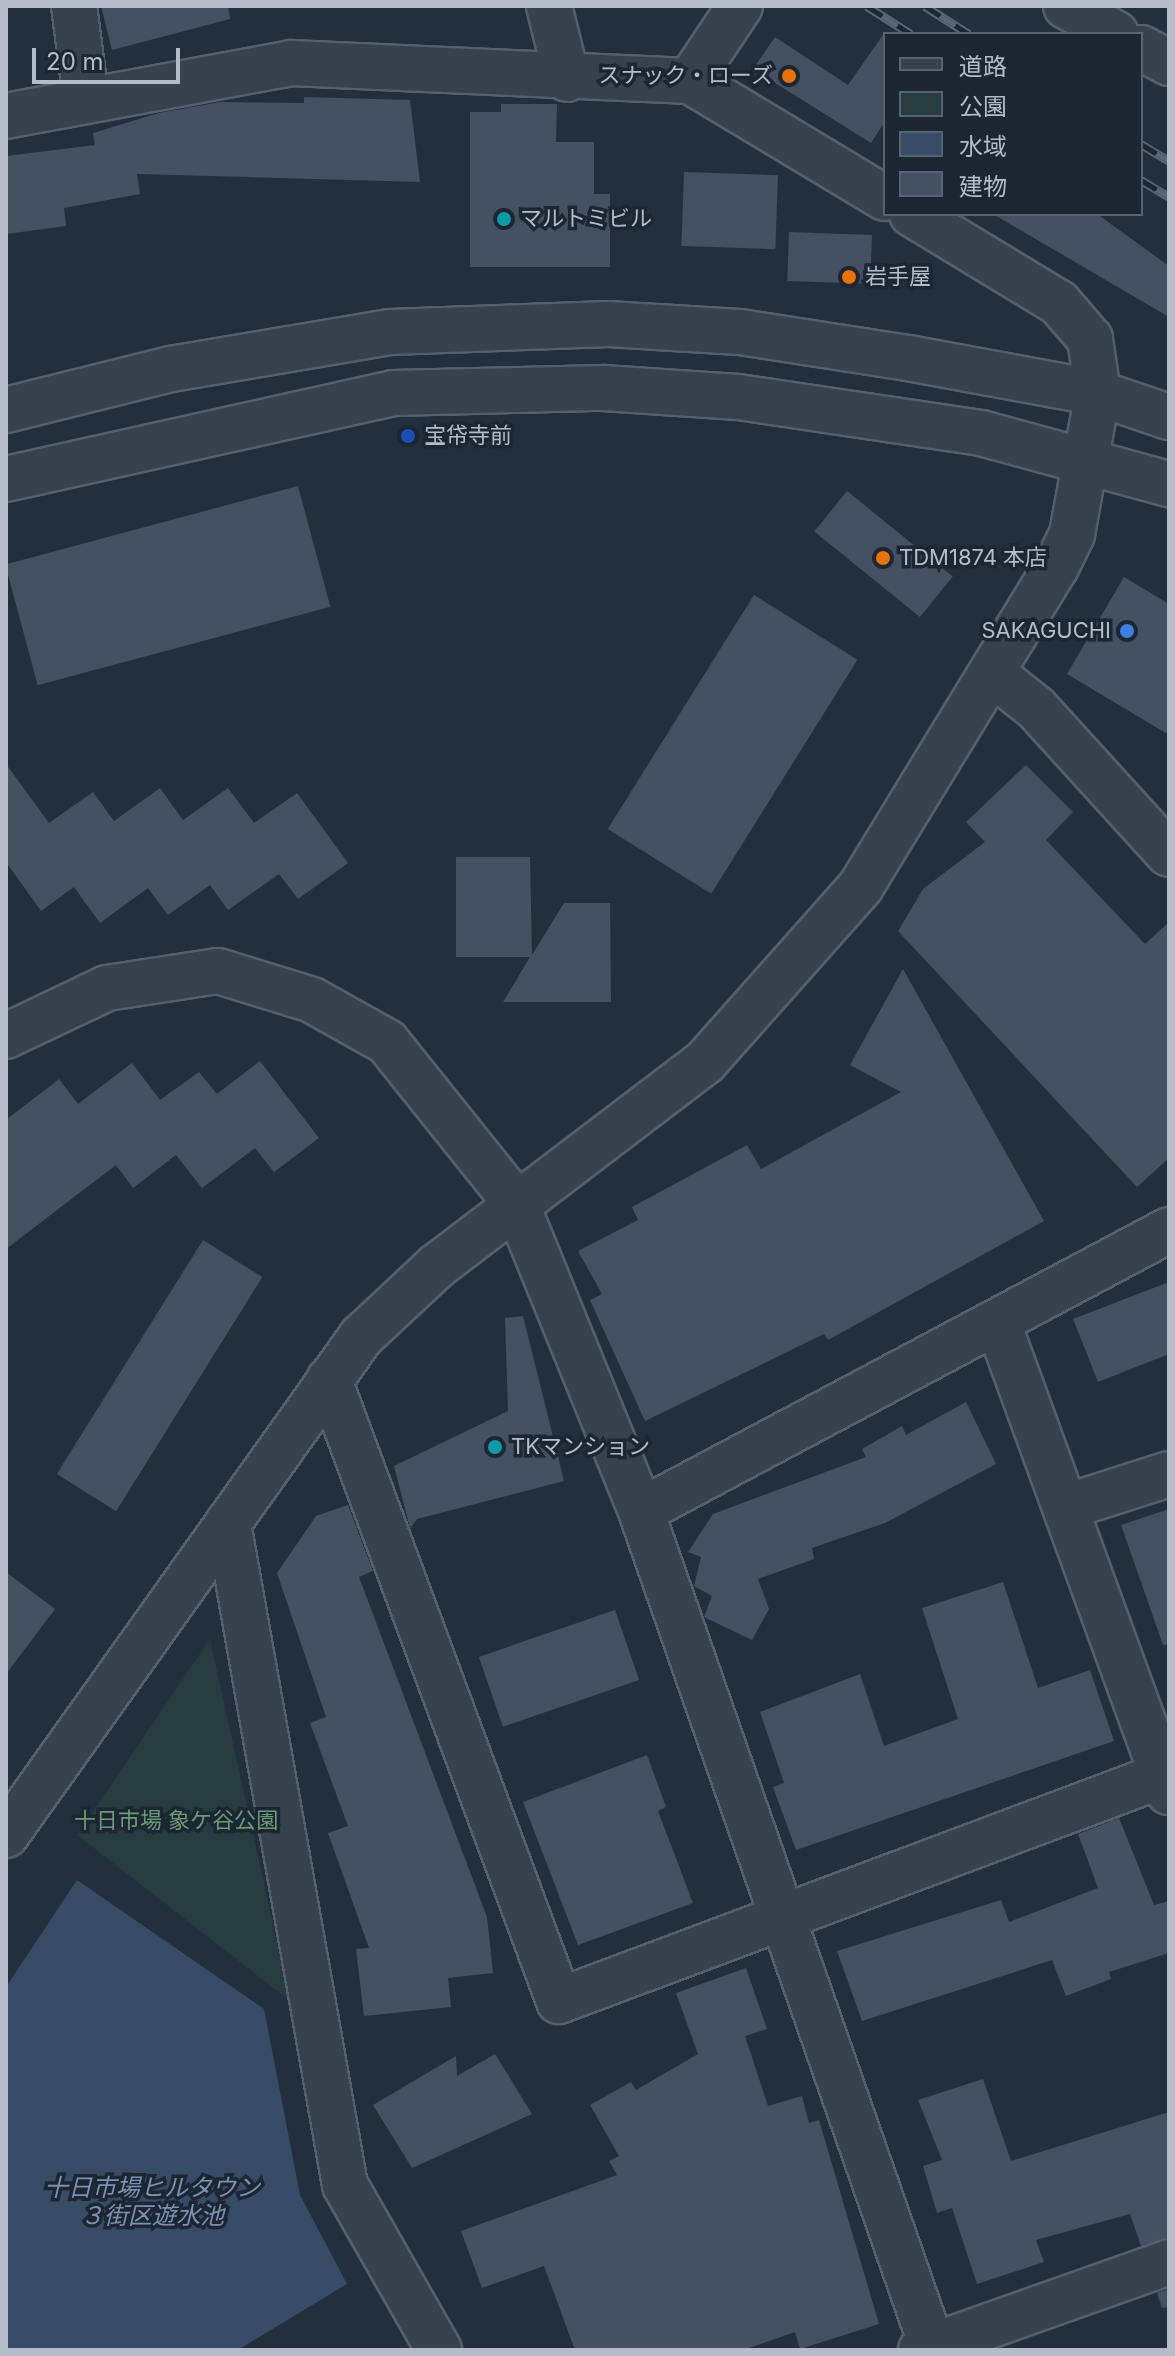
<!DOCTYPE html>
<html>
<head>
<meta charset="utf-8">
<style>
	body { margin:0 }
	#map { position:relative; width:1175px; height:2356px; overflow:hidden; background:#242f3e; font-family:Inter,"Noto Sans JP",sans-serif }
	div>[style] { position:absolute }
	.green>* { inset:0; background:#263c3f }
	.water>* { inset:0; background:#394c67 }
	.building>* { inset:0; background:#455162; transform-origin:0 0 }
	.roads { filter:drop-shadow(2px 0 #565f6c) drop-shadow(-2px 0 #565f6c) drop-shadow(0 2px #565f6c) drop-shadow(0 -2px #565f6c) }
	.minor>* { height:44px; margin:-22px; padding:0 22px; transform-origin:22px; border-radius:22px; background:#38414e }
	.rail>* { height:9px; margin-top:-4.5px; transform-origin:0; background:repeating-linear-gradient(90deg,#1d2633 0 18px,#5a6575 0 36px); box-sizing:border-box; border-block:2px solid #5a6575 }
	.dots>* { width:22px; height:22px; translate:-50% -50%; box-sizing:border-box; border:4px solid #1d2633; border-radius:50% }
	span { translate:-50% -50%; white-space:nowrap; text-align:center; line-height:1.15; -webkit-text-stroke:7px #1d2633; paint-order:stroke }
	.poi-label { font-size:22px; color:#b4bcc9 }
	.right { translate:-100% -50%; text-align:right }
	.left { translate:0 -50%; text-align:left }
	.park-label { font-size:22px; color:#6b9a76 }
	.water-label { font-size:24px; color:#7c92b1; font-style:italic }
	.frame { position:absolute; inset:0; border:8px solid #b4bcc9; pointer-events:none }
	.legend { position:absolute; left:883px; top:32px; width:260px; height:184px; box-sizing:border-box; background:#1d2633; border:2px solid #59626f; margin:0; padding:10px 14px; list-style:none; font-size:24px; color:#b4bcc9 }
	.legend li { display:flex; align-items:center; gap:16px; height:40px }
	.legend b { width:40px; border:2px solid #59626f }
	.scale { position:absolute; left:32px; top:48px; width:148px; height:36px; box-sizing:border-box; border:4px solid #b4bcc9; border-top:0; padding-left:10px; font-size:24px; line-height:28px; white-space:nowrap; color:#b4bcc9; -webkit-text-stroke:6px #1d2633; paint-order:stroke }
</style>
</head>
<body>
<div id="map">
	<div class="green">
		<i style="clip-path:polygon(210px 1639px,290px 2001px,77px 1835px)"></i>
	</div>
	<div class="water">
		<i style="clip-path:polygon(77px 1880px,264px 2009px,300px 2195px,347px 2284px,238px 2350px,6px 2350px,6px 1987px)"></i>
	</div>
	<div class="building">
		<i style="clip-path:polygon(101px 6px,228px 6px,230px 19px,112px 50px)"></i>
		<i style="clip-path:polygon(885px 32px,885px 121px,871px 143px,753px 69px,775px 37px,848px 85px)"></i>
		<i style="clip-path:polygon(304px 97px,410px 100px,420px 182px,137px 174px,140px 194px,64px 208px,66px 226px,6px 234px,6px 156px,95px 145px,93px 133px,159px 113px,220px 102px,304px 103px)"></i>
		<i style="clip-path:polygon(501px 104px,557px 104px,556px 142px,594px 142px,594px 194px,610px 194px,610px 267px,470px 267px,470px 112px,501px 112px)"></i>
		<i style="left:684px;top:172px;width:94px;height:74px;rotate:2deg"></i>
		<i style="clip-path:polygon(993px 214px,1097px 214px,1169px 266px,1169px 317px)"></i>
		<i style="left:789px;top:232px;width:83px;height:49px;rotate:2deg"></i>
		<i style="left:298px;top:486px;width:125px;height:303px;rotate:75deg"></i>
		<i style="left:847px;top:491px;width:136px;height:52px;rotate:39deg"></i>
		<i style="clip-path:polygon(1124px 577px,1169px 604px,1169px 735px,1067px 674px)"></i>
		<i style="left:754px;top:595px;width:122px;height:276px;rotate:32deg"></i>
		<i style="clip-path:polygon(6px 764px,49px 823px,93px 792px,114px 821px,160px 788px,183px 820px,228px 788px,254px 823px,297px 793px,348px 863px,298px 899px,279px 874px,228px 910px,210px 885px,168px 915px,148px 888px,100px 923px,74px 887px,41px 911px,6px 862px)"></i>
		<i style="clip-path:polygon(1026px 765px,1073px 812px,1046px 840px,1145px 944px,1169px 922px,1169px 1158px,1137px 1187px,898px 931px,923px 889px,985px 842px,966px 822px)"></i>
		<i style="clip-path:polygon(456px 857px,530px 857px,532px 955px,564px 903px,610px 903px,611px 1002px,503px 1002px,530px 957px,456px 957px)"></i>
		<i style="clip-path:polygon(903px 969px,1044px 1221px,828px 1340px,824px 1334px,645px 1421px,590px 1300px,602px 1294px,578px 1251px,638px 1220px,632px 1207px,747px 1145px,761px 1169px,901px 1092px,850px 1065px)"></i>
		<i style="clip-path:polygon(260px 1061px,319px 1138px,274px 1172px,255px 1148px,202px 1188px,176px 1155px,133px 1188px,116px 1165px,6px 1249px,6px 1120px,59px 1079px,78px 1104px,132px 1063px,160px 1100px,199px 1072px,217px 1094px)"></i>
		<i style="left:203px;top:1240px;width:70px;height:276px;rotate:32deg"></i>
		<i style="clip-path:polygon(1169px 1282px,1169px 1354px,1098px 1382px,1073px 1319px)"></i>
		<i style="clip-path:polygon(523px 1316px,564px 1481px,417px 1519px,410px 1528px,394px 1466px,508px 1411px,505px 1318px)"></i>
		<i style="clip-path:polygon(966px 1402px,996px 1464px,885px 1523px,812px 1548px,814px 1559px,758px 1579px,769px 1609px,752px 1640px,704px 1617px,712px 1596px,694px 1586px,701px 1557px,688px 1552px,713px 1514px,866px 1457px,862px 1449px,902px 1426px,906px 1435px)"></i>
		<i style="clip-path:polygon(348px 1505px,373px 1571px,359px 1577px,487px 1917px,493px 1973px,448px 1978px,451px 2007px,364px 2016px,356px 1949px,369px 1948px,328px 1833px,348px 1826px,310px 1723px,326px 1717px,277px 1573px,316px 1516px)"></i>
		<i style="clip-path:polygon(1169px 1509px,1169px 1644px,1163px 1645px,1121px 1525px)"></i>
		<i style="clip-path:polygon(6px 1572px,55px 1609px,6px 1674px)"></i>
		<i style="clip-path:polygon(1003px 1582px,1038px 1688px,1090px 1670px,1114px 1741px,796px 1850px,773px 1787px,784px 1783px,760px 1712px,860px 1674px,884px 1746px,958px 1719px,922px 1608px)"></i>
		<i style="left:615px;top:1610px;width:74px;height:144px;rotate:71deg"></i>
		<i style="clip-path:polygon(647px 1755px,666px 1807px,658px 1811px,693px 1903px,578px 1945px,523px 1802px)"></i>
		<i style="clip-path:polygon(1119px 1818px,1154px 1905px,1169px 1901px,1169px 1953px,1109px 1972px,1111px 1979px,1066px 1996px,1052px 1960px,862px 2021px,837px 1951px,1001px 1900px,1009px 1922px,1098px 1888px,1078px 1834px)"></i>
		<i style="clip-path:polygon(746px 1968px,767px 2029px,745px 2036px,768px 2106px,802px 2096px,809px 2123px,819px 2120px,879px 2324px,800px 2349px,795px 2332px,743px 2350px,575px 2350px,544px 2266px,482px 2288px,461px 2231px,617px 2175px,609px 2161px,619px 2156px,590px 2105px,631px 2082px,636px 2090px,698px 2054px,676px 1993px)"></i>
		<i style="clip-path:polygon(495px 2054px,532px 2114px,412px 2168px,373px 2105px,456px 2056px,457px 2076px)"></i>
		<i style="clip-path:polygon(983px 2079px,1011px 2161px,1169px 2112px,1169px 2238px,1141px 2246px,1130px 2214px,1036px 2240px,1044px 2262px,977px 2284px,952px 2208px,937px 2213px,923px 2166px,942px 2160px,918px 2100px)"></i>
		<i style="clip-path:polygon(1169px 2289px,1169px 2307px,1162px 2308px,1157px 2293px)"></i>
	</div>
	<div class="roads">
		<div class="minor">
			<i style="left:74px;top:6px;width:94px;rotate:82.6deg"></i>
			<i style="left:549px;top:6px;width:75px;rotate:76.1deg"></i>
			<i style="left:740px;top:6px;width:90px;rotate:123.7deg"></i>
			<i style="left:690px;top:81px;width:227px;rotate:31deg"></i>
			<i style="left:1066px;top:6px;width:57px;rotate:29.2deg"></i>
			<i style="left:1141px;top:48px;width:32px;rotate:28deg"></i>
			<i style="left:6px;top:116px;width:290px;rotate:-10.5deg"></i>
			<i style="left:291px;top:63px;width:399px;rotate:2.6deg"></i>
			<i style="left:6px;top:410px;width:170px;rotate:-14deg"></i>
			<i style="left:171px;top:369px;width:222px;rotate:-9.6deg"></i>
			<i style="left:390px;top:332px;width:218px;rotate:-2.1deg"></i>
			<i style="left:608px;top:324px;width:132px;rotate:3.5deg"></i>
			<i style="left:740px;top:332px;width:170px;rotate:8.8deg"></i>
			<i style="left:908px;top:358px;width:193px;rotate:10.4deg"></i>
			<i style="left:1098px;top:393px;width:75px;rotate:18.7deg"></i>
			<i style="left:6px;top:479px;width:396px;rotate:-12.5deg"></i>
			<i style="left:393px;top:393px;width:210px;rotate:-1.4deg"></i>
			<i style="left:603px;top:388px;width:135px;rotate:3.8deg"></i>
			<i style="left:738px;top:397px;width:246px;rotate:8.4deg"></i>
			<i style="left:981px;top:433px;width:195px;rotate:15.2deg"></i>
			<i style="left:992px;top:673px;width:56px;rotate:38.5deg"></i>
			<i style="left:1036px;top:708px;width:197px;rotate:47.7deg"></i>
			<i style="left:6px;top:1036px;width:112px;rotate:-25.4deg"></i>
			<i style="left:107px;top:988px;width:112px;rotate:-8.7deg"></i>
			<i style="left:218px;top:971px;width:98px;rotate:17.1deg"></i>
			<i style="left:312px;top:1000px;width:86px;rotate:29.2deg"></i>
			<i style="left:387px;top:1042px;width:206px;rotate:51.3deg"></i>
			<i style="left:516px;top:1203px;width:332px;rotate:67.9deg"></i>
			<i style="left:641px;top:1511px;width:884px;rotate:70.79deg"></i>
			<i style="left:999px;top:1326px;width:496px;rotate:70deg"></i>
			<i style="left:329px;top:1380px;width:662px;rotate:69.68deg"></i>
			<i style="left:559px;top:2001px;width:645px;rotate:-20.51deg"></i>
			<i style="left:1069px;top:1506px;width:105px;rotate:-17.7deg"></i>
			<i style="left:641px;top:1511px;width:598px;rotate:-28.02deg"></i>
			<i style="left:228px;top:1523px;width:672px;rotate:79.98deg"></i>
			<i style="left:345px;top:2185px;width:190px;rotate:60.3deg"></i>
			<i style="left:6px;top:1835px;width:612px;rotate:-54.52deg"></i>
			<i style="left:361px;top:1337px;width:104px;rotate:-43.1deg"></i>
			<i style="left:437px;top:1266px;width:337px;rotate:-37.3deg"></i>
			<i style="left:705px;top:1062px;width:235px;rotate:-48.4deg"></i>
			<i style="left:861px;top:886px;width:374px;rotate:-58.6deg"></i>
			<i style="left:1056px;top:567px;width:37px;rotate:-64deg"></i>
			<i style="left:1072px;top:534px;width:143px;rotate:-79.6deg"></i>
			<i style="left:1098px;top:393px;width:55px;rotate:-98.4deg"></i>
			<i style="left:1090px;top:339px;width:48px;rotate:-130.7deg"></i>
			<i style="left:1059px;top:303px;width:172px;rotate:-148.8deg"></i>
			<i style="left:921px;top:2350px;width:263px;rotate:-19.5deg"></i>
		</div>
	</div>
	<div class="rail">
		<i style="left:867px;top:6px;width:52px;rotate:32.5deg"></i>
		<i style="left:925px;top:6px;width:52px;rotate:32.5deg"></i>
		<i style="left:1141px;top:144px;width:33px;rotate:31deg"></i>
		<i style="left:1141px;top:180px;width:33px;rotate:31deg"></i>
	</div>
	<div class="dots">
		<i style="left:789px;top:76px;background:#e8710a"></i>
		<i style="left:504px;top:219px;background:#0f9aa8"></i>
		<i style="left:849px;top:277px;background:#e8710a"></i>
		<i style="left:408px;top:436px;background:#1a4fb4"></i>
		<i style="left:883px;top:558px;background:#e8710a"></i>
		<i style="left:1127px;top:631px;background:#3f7fe0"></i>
		<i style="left:495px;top:1447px;background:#0f9aa8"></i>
	</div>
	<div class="poi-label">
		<span class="right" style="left:773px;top:76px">スナック・ローズ</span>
		<span class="left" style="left:520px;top:219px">マルトミビル</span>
		<span class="left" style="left:865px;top:277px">岩手屋</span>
		<span class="left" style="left:424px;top:436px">宝帒寺前</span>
		<span class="left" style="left:899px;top:558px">TDM1874 本店</span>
		<span class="right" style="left:1111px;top:631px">SAKAGUCHI</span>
		<span class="left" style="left:511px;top:1447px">TKマンション</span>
	</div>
	<div class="park-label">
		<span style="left:176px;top:1821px">十日市場 象ケ谷公園</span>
	</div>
	<div class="water-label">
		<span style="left:152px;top:2202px">十日市場ヒルタウン<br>３街区遊水池</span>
	</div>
	<div class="frame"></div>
	<ul class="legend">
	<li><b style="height:10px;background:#38414e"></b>道路</li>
	<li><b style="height:22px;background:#263c3f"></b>公園</li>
	<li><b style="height:22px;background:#394c67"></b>水域</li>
	<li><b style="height:22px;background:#455162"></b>建物</li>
	</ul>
	<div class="scale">20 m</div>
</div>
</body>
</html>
